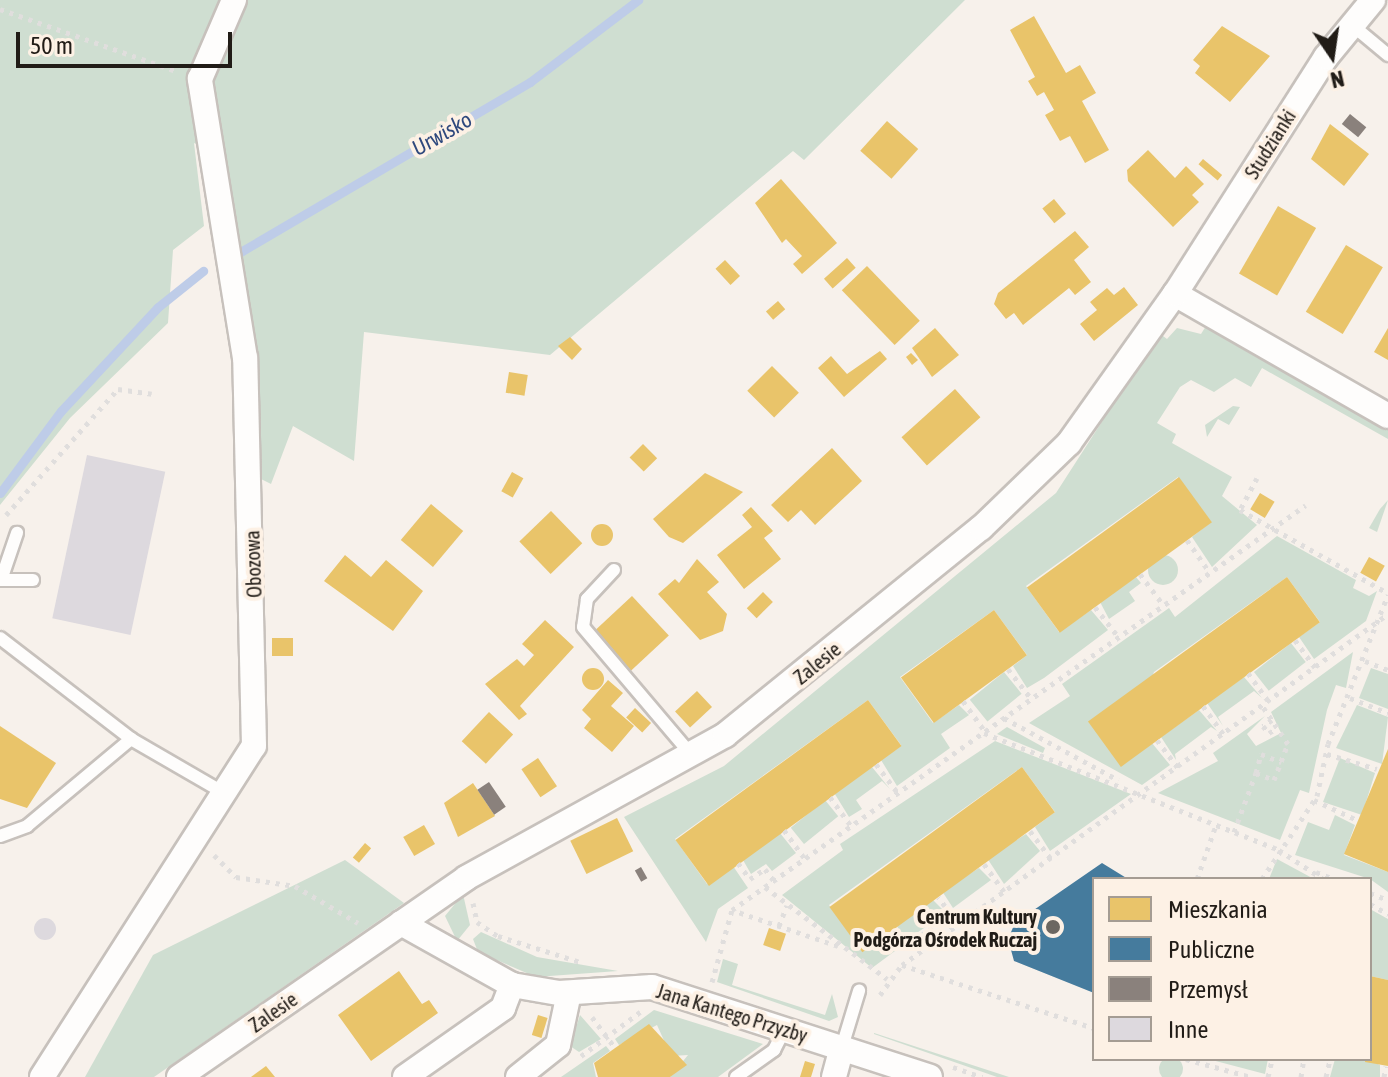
<!DOCTYPE html>
<html>
<head>
<meta charset="utf-8">
<style>
	body { margin:0 }
	#map { position:relative; width:1388px; height:1077px; overflow:hidden; background:#f7f1eb; font-family:"Asap Condensed",sans-serif }
	div>[style] { position:absolute }
	.green>* { inset:0; background:#cfded1; transform-origin:0 0 }
	.round { border-radius:50% }
	.homes>* { inset:0; background:#e9c46a; transform-origin:0 0 }
	.public>* { inset:0; background:#457b9d }
	.industry>* { inset:0; background:#8a817c; transform-origin:0 0 }
	.stream>* { height:9px; margin:-4.5px; padding:0 4.5px; transform-origin:4.5px; border-radius:4.5px; background:#becce8 }
	.building>* { inset:0; background:#ddd9de; transform-origin:0 0 }
	.path>* { height:5px; margin-top:-2.5px; transform-origin:0; background:repeating-linear-gradient(90deg,#e0dedd 0 4px,transparent 0 10px) }
	.roads { filter:drop-shadow(2px 0 #c7c1bc) drop-shadow(-2px 0 #c7c1bc) drop-shadow(0 2px #c7c1bc) drop-shadow(0 -2px #c7c1bc) }
	.service>* { height:12px; margin:-6px; padding:0 6px; transform-origin:6px; border-radius:6px; background:#fefdfc }
	.minor>* { height:24px; margin:-12px; padding:0 12px; transform-origin:12px; border-radius:12px; background:#fefdfc }
	.dots>* { width:22px; height:22px; translate:-50% -50%; box-sizing:border-box; border:4px solid #fdf1e5; border-radius:50% }
	span { translate:-50% -50%; white-space:nowrap; text-align:center; line-height:1.15; -webkit-text-stroke:8px #fdf1e5; paint-order:stroke }
	.street-label { font-size:20px; color:#211c17 }
	.poi-label { font-size:20px; color:#211c17; font-weight:700 }
	.right { translate:-100% -50%; text-align:right }
	.water-label { font-size:22px; color:#2e487d; font-style:italic }
	.legend { position:absolute; left:1092px; top:877px; width:280px; height:184px; box-sizing:border-box; background:#fdf1e5; border:2px solid #a59c93; margin:0; padding:10px 14px; list-style:none; font-size:24px; color:#211c17 }
	.legend li { display:flex; align-items:center; gap:16px; height:40px }
	.legend b { width:40px; border:2px solid #a59c93 }
	.north { position:absolute; left:1292px; top:16px; width:80px; height:80px; -webkit-text-stroke:6px #fdf1e5; paint-order:stroke; rotate:167deg; font-size:22px; font-weight:700; line-height:32px; text-align:center; color:#211c17 }
	.north::after { content:''; display:block; margin:auto; width:28px; height:36px; background:#211c17; clip-path:polygon(50% 0,100% 100%,50% 72%,0 100%) }
	.scale { position:absolute; left:16px; top:32px; width:216px; height:36px; box-sizing:border-box; border:4px solid #211c17; border-top:0; padding-left:10px; font-size:24px; line-height:28px; white-space:nowrap; color:#211c17; -webkit-text-stroke:6px #fdf1e5; paint-order:stroke }
</style>
</head>
<body>
<div id="map">
	<div class="green">
		<i style="clip-path:polygon(0 0,965px 0,804px 160px,793px 151px,550px 355px,364px 332px,354px 461px,293px 426px,271px 484px,261px 479px,224px 157px,194px 143px,204px 226px,173px 250px,168px 323px,70px 418px,0 505px)"></i>
		<i style="clip-path:polygon(1206px 326px,1388px 427px,1388px 439px,1262px 368px,1251px 387px,1235px 378px,1214px 392px,1191px 380px,1180px 387px,1157px 423px,1176px 434px,1172px 443px,1232px 477px,1222px 496px,1257px 525px,1212px 567px,1192px 537px,1211px 522px,1178px 477px,1026px 586px,1059px 632px,1091px 610px,1108px 630px,1044px 678px,1027px 688px,1013px 666px,1027px 655px,994px 610px,900px 677px,933px 723px,959px 705px,969px 715px,941px 734px,950px 748px,897px 786px,881px 760px,901px 745px,868px 700px,675px 839px,707px 884px,733px 866px,748px 888px,718px 909px,706px 942px,624px 817px,724px 766px,1056px 493px,1159px 333px,1167px 339px,1177px 328px,1201px 334px)"></i>
		<i style="clip-path:polygon(1233px 406px,1240px 407px,1229px 425px,1218px 419px,1207px 437px,1205px 425px)"></i>
		<i style="clip-path:polygon(1388px 500px,1377px 532px,1369px 528px,1380px 509px)"></i>
		<i style="clip-path:polygon(1277px 536px,1356px 580px,1353px 588px,1369px 596px,1377px 591px,1366px 621px,1314px 659px,1299px 637px,1320px 622px,1287px 577px,1154px 672px,1120px 766px,1152px 743px,1170px 765px,1142px 785px,1029px 723px,1070px 696px,1062px 684px,1169px 608px,1175px 617px)"></i>
		<i class="round" style="left:1148px;top:555px;width:30px;height:30px"></i>
		<i style="clip-path:polygon(1136px 577px,1141px 583px,1129px 592px,1135px 601px,1109px 619px,1100px 602px)"></i>
		<i style="left:1291px;top:643px;width:24px;height:47px;rotate:52deg"></i>
		<i style="clip-path:polygon(1353px 652px,1346px 688px,1336px 685px,1327px 710px,1309px 793px,1300px 790px,1280px 840px,1158px 793px,1218px 761px,1213px 753px,1265px 716px,1247px 734px,1256px 746px,1281px 733px,1271px 712px)"></i>
		<i style="clip-path:polygon(1371px 668px,1388px 674px,1388px 709px,1359px 698px)"></i>
		<i style="left:1004px;top:672px;width:28px;height:44px;rotate:51deg"></i>
		<i style="clip-path:polygon(1244px 677px,1262px 698px,1254px 691px,1218px 717px,1223px 726px,1207px 703px)"></i>
		<i style="clip-path:polygon(1357px 705px,1388px 717px,1382px 764px,1336px 748px)"></i>
		<i style="clip-path:polygon(1199px 710px,1217px 731px,1211px 727px,1175px 754px,1176px 760px,1161px 737px)"></i>
		<i style="clip-path:polygon(1007px 727px,1045px 748px,1043px 753px,997px 734px)"></i>
		<i style="clip-path:polygon(995px 741px,1131px 794px,1050px 851px,1035px 827px,1055px 812px,1022px 767px,829px 905px,862px 951px,888px 933px,899px 948px,872px 968px,782px 895px,843px 850px,840px 844px)"></i>
		<i style="clip-path:polygon(1340px 758px,1375px 773px,1362px 815px,1323px 802px)"></i>
		<i style="clip-path:polygon(872px 767px,890px 789px,882px 781px,856px 800px,862px 809px,849px 817px,833px 791px)"></i>
		<i style="left:825px;top:800px;width:21px;height:44px;rotate:51deg"></i>
		<i style="clip-path:polygon(1335px 815px,1355px 825px,1344px 855px,1388px 872px,1388px 892px,1370px 879px,1295px 855px,1308px 822px,1329px 830px)"></i>
		<i style="clip-path:polygon(780px 833px,796px 853px,772px 871px,766px 864px,751px 874px,743px 860px)"></i>
		<i style="clip-path:polygon(1026px 834px,1040px 851px,1004px 884px,987px 858px)"></i>
		<i style="clip-path:polygon(1277px 859px,1314px 879px,1269px 879px)"></i>
		<i style="clip-path:polygon(345px 860px,404px 903px,154px 1077px,85px 1077px,153px 955px)"></i>
		<i style="clip-path:polygon(979px 868px,991px 880px,953px 908px,942px 891px)"></i>
		<i style="clip-path:polygon(463px 894px,470px 925px,457px 941px,445px 916px)"></i>
		<i style="clip-path:polygon(933px 900px,946px 913px,905px 941px,897px 926px)"></i>
		<i style="clip-path:polygon(1370px 909px,1388px 919px,1388px 980px,1370px 976px)"></i>
		<i style="clip-path:polygon(481px 932px,537px 957px,618px 971px,536px 977px,478px 952px,473px 939px)"></i>
		<i style="clip-path:polygon(723px 959px,738px 964px,732px 985px,825px 1015px,832px 994px,838px 1017px,829px 1021px,717px 982px)"></i>
		<i style="clip-path:polygon(654px 1010px,763px 1044px,718px 1077px,670px 1077px,688px 1055px,671px 1056px,657px 1025px,619px 1045px,615px 1039px)"></i>
		<i style="clip-path:polygon(580px 1015px,601px 1039px,579px 1052px,570px 1046px)"></i>
		<i style="clip-path:polygon(874px 1034px,874px 1033px,1009px 1077px,997px 1077px)"></i>
		<i style="clip-path:polygon(606px 1046px,610px 1051px,593px 1063px,596px 1077px,561px 1077px)"></i>
		<i class="round" style="left:1159px;top:1057px;width:24px;height:24px"></i>
		<i style="clip-path:polygon(1208px 1059px,1268px 1059px,1265px 1074px)"></i>
		<i style="clip-path:polygon(1335px 1059px,1366px 1059px,1380px 1065px,1380px 1077px,1330px 1077px)"></i>
	</div>
	<div class="homes">
		<i style="clip-path:polygon(1034px 16px,1066px 73px,1080px 65px,1096px 93px,1082px 101px,1109px 150px,1085px 163px,1070px 136px,1060px 141px,1045px 115px,1054px 110px,1044px 92px,1037px 96px,1028px 81px,1035px 77px,1010px 30px)"></i>
		<i style="clip-path:polygon(1222px 26px,1270px 56px,1230px 102px,1195px 73px,1200px 66px,1193px 60px)"></i>
		<i style="left:887px;top:121px;width:42px;height:40px;rotate:42deg"></i>
		<i style="clip-path:polygon(1330px 124px,1369px 154px,1344px 186px,1311px 159px)"></i>
		<i style="clip-path:polygon(1148px 150px,1175px 178px,1186px 166px,1204px 184px,1192px 195px,1199px 202px,1173px 227px,1128px 181px,1127px 170px)"></i>
		<i style="left:1203px;top:159px;width:25px;height:7px;rotate:40deg"></i>
		<i style="clip-path:polygon(781px 179px,837px 243px,802px 274px,793px 264px,802px 256px,786px 239px,782px 243px,755px 203px)"></i>
		<i style="left:1054px;top:199px;width:19px;height:15px;rotate:51deg"></i>
		<i style="left:1278px;top:206px;width:44px;height:78px;rotate:30deg"></i>
		<i style="clip-path:polygon(1075px 231px,1089px 247px,1074px 260px,1091px 282px,1075px 295px,1069px 288px,1023px 325px,1014px 313px,1006px 319px,994px 304px,998px 293px)"></i>
		<i style="left:1346px;top:245px;width:43px;height:78px;rotate:31deg"></i>
		<i style="left:847px;top:258px;width:13px;height:31px;rotate:48deg"></i>
		<i style="left:725px;top:260px;width:22px;height:13px;rotate:47deg"></i>
		<i style="left:867px;top:266px;width:76px;height:35px;rotate:46deg"></i>
		<i style="clip-path:polygon(1124px 287px,1138px 305px,1094px 341px,1080px 324px,1097px 310px,1090px 302px,1107px 288px,1114px 295px)"></i>
		<i style="left:778px;top:301px;width:11px;height:16px;rotate:49deg"></i>
		<i style="clip-path:polygon(935px 328px,959px 355px,932px 377px,912px 348px)"></i>
		<i style="clip-path:polygon(1388px 328px,1388px 360px,1374px 352px)"></i>
		<i style="clip-path:polygon(570px 337px,582px 349px,572px 360px,558px 346px)"></i>
		<i style="clip-path:polygon(880px 351px,887px 359px,844px 397px,818px 368px,831px 356px,847px 374px)"></i>
		<i style="clip-path:polygon(911px 353px,918px 360px,912px 365px,906px 357px)"></i>
		<i style="left:772px;top:366px;width:38px;height:35px;rotate:45deg"></i>
		<i style="left:509px;top:372px;width:19px;height:21px;rotate:9deg"></i>
		<i style="left:955px;top:389px;width:38px;height:72px;rotate:48deg"></i>
		<i style="left:643px;top:444px;width:20px;height:19px;rotate:45deg"></i>
		<i style="clip-path:polygon(832px 448px,862px 481px,815px 525px,801px 510px,788px 522px,771px 505px)"></i>
		<i style="left:512px;top:472px;width:13px;height:22px;rotate:29deg"></i>
		<i style="clip-path:polygon(705px 473px,743px 492px,683px 543px,669px 537px,653px 519px)"></i>
		<i style="left:1179px;top:477px;width:56px;height:188px;rotate:54deg"></i>
		<i style="left:1260px;top:493px;width:17px;height:19px;rotate:31deg"></i>
		<i style="left:431px;top:504px;width:42px;height:47px;rotate:40deg"></i>
		<i style="clip-path:polygon(751px 507px,773px 531px,764px 538px,781px 559px,744px 589px,717px 555px,752px 527px,742px 515px)"></i>
		<i style="left:551px;top:511px;width:45px;height:44px;rotate:46deg"></i>
		<i class="round" style="left:591px;top:524px;width:22px;height:22px"></i>
		<i style="clip-path:polygon(345px 555px,371px 577px,386px 560px,423px 591px,393px 631px,324px 581px)"></i>
		<i style="left:1369px;top:557px;width:18px;height:18px;rotate:29deg"></i>
		<i style="clip-path:polygon(697px 559px,719px 582px,707px 592px,727px 614px,723px 631px,700px 640px,658px 594px,675px 579px,679px 583px)"></i>
		<i style="left:1287px;top:577px;width:56px;height:246px;rotate:54deg"></i>
		<i style="left:763px;top:592px;width:14px;height:23px;rotate:45deg"></i>
		<i style="left:632px;top:596px;width:54px;height:54px;rotate:47deg"></i>
		<i style="left:994px;top:610px;width:56px;height:115px;rotate:54deg"></i>
		<i style="clip-path:polygon(545px 620px,574px 647px,520px 706px,527px 714px,519px 720px,485px 684px,517px 659px,524px 666px,534px 655px,522px 644px)"></i>
		<i style="left:293px;top:638px;width:18px;height:21px;rotate:90deg"></i>
		<i class="round" style="left:582px;top:668px;width:22px;height:22px"></i>
		<i style="clip-path:polygon(608px 680px,623px 693px,611px 706px,634px 726px,612px 752px,584px 728px,591px 719px,582px 710px)"></i>
		<i style="left:697px;top:691px;width:22px;height:30px;rotate:47deg"></i>
		<i style="left:868px;top:700px;width:57px;height:238px;rotate:54deg"></i>
		<i style="left:635px;top:708px;width:22px;height:13px;rotate:43deg"></i>
		<i style="left:489px;top:712px;width:33px;height:40px;rotate:43deg"></i>
		<i style="clip-path:polygon(0 726px,56px 763px,27px 808px,0 799px)"></i>
		<i style="clip-path:polygon(1388px 749px,1388px 872px,1344px 854px)"></i>
		<i style="left:538px;top:758px;width:34px;height:20px;rotate:56deg"></i>
		<i style="left:1022px;top:767px;width:56px;height:238px;rotate:54deg"></i>
		<i style="clip-path:polygon(473px 783px,495px 816px,458px 837px,444px 803px)"></i>
		<i style="left:617px;top:818px;width:37px;height:52px;rotate:64deg"></i>
		<i style="left:424px;top:825px;width:22px;height:24px;rotate:60deg"></i>
		<i style="left:365px;top:843px;width:8px;height:19px;rotate:40deg"></i>
		<i style="left:769px;top:928px;width:18px;height:18px;rotate:19deg"></i>
		<i style="clip-path:polygon(399px 971px,422px 1004px,429px 1000px,438px 1013px,371px 1061px,338px 1015px)"></i>
		<i style="clip-path:polygon(1370px 976px,1388px 980px,1388px 1066px,1365px 1062px)"></i>
		<i style="left:538px;top:1015px;width:10px;height:21px;rotate:17deg"></i>
		<i style="clip-path:polygon(649px 1024px,687px 1065px,670px 1077px,598px 1077px,594px 1063px)"></i>
		<i style="clip-path:polygon(805px 1061px,815px 1064px,811px 1077px,800px 1077px)"></i>
		<i style="clip-path:polygon(266px 1066px,275px 1077px,251px 1077px)"></i>
	</div>
	<div class="public">
		<i style="clip-path:polygon(1102px 863px,1128px 879px,1094px 879px,1094px 993px,1014px 961px,1008px 939px,1015px 923px)"></i>
	</div>
	<div class="industry">
		<i style="left:1350px;top:114px;width:21px;height:13px;rotate:39deg"></i>
		<i style="left:489px;top:782px;width:30px;height:14px;rotate:56deg"></i>
		<i style="left:641px;top:867px;width:13px;height:7px;rotate:61deg"></i>
	</div>
	<div class="stream">
		<i style="left:237px;top:254px;width:340px;rotate:-30.4deg"></i>
		<i style="left:530px;top:82px;width:136px;rotate:-37.2deg"></i>
		<i style="left:0;top:493px;width:102px;rotate:-53.4deg"></i>
		<i style="left:61px;top:411px;width:142px;rotate:-47deg"></i>
		<i style="left:158px;top:307px;width:58px;rotate:-38.7deg"></i>
	</div>
	<div class="building">
		<i style="left:87px;top:455px;width:80px;height:167px;rotate:12deg"></i>
		<i class="round" style="left:34px;top:918px;width:22px;height:22px"></i>
	</div>
	<div class="path">
		<i style="left:0;top:9px;width:187px;rotate:19.4deg"></i>
		<i style="left:1257px;top:478px;width:36px;rotate:118deg"></i>
		<i style="left:1240px;top:510px;width:170px;rotate:29.3deg"></i>
		<i style="left:6px;top:515px;width:169px;rotate:-48.4deg"></i>
		<i style="left:118px;top:389px;width:34px;rotate:8deg"></i>
		<i style="left:1187px;top:540px;width:38px;rotate:55deg"></i>
		<i style="left:1140px;top:574px;width:38px;rotate:53deg"></i>
		<i style="left:1095px;top:607px;width:37px;rotate:52deg"></i>
		<i style="left:1295px;top:640px;width:34px;rotate:54deg"></i>
		<i style="left:1365px;top:661px;width:25px;rotate:21deg"></i>
		<i style="left:1008px;top:669px;width:37px;rotate:52deg"></i>
		<i style="left:1248px;top:673px;width:36px;rotate:54deg"></i>
		<i style="left:1350px;top:698px;width:41px;rotate:21.5deg"></i>
		<i style="left:963px;top:701px;width:37px;rotate:54deg"></i>
		<i style="left:1203px;top:706px;width:36px;rotate:54deg"></i>
		<i style="left:1004px;top:718px;width:130px;rotate:28.5deg"></i>
		<i style="left:1272px;top:720px;width:11px;rotate:146deg"></i>
		<i style="left:1263px;top:726px;width:9px;rotate:49deg"></i>
		<i style="left:1269px;top:733px;width:9px;rotate:-32deg"></i>
		<i style="left:984px;top:733px;width:317px;rotate:21.6deg"></i>
		<i style="left:1279px;top:850px;width:53px;rotate:33.4deg"></i>
		<i style="left:1157px;top:740px;width:35px;rotate:53deg"></i>
		<i style="left:1327px;top:754px;width:52px;rotate:16.7deg"></i>
		<i style="left:876px;top:764px;width:36px;rotate:53deg"></i>
		<i style="left:1256px;top:773px;width:20px;rotate:-75deg"></i>
		<i style="left:1261px;top:754px;width:22px;rotate:22deg"></i>
		<i style="left:830px;top:797px;width:36px;rotate:54deg"></i>
		<i style="left:1314px;top:800px;width:47px;rotate:24.9deg"></i>
		<i style="left:784px;top:830px;width:36px;rotate:54deg"></i>
		<i style="left:1030px;top:831px;width:35px;rotate:53deg"></i>
		<i style="left:1234px;top:832px;width:63px;rotate:-69.6deg"></i>
		<i style="left:1256px;top:773px;width:19px;rotate:21deg"></i>
		<i style="left:1274px;top:780px;width:39px;rotate:-69deg"></i>
		<i style="left:1288px;top:744px;width:45px;rotate:-124deg"></i>
		<i style="left:214px;top:855px;width:31px;rotate:45deg"></i>
		<i style="left:236px;top:877px;width:60px;rotate:8.7deg"></i>
		<i style="left:295px;top:886px;width:73px;rotate:30.4deg"></i>
		<i style="left:738px;top:863px;width:20px;rotate:53deg"></i>
		<i style="left:750px;top:879px;width:18px;rotate:-34deg"></i>
		<i style="left:765px;top:869px;width:15px;rotate:53deg"></i>
		<i style="left:984px;top:864px;width:34px;rotate:54deg"></i>
		<i style="left:1316px;top:872px;width:19px;rotate:21deg"></i>
		<i style="left:1197px;top:879px;width:57px;rotate:-70.6deg"></i>
		<i style="left:1262px;top:879px;width:100px;rotate:-56.5deg"></i>
		<i style="left:1317px;top:796px;width:53px;rotate:-78.1deg"></i>
		<i style="left:1328px;top:744px;width:161px;rotate:-68.1deg"></i>
		<i style="left:765px;top:887px;width:153px;rotate:37deg"></i>
		<i style="left:1370px;top:893px;width:19px;rotate:21deg"></i>
		<i style="left:473px;top:903px;width:19px;rotate:78deg"></i>
		<i style="left:477px;top:922px;width:25px;rotate:34deg"></i>
		<i style="left:498px;top:936px;width:89px;rotate:17.6deg"></i>
		<i style="left:1370px;top:904px;width:21px;rotate:29deg"></i>
		<i style="left:779px;top:926px;width:22px;rotate:-69deg"></i>
		<i style="left:892px;top:930px;width:21px;rotate:53deg"></i>
		<i style="left:905px;top:947px;width:57px;rotate:-35.7deg"></i>
		<i style="left:951px;top:914px;width:21px;rotate:-127deg"></i>
		<i style="left:838px;top:946px;width:112px;rotate:-161.2deg"></i>
		<i style="left:732px;top:910px;width:702px;rotate:-35.21deg"></i>
		<i style="left:902px;top:965px;width:202px;rotate:18.2deg"></i>
		<i style="left:712px;top:982px;width:75px;rotate:-74.5deg"></i>
		<i style="left:880px;top:995px;width:37px;rotate:-54deg"></i>
		<i style="left:902px;top:965px;width:599px;rotate:-35.84deg"></i>
		<i style="left:592px;top:1017px;width:39px;rotate:53deg"></i>
		<i style="left:581px;top:1056px;width:74px;rotate:-36.7deg"></i>
		<i style="left:1186px;top:1059px;width:67px;rotate:15.5deg"></i>
		<i style="left:953px;top:1067px;width:31px;rotate:19deg"></i>
		<i style="left:1268px;top:1077px;width:18px;rotate:-77deg"></i>
		<i style="left:1301px;top:1077px;width:18px;rotate:-81deg"></i>
		<i style="left:1326px;top:1077px;width:18px;rotate:-77deg"></i>
		<i style="left:1384px;top:1077px;width:11px;rotate:-80deg"></i>
	</div>
	<div class="roads">
		<div class="service">
			<i style="left:1352px;top:25px;width:47px;rotate:39.8deg"></i>
			<i style="left:614px;top:570px;width:40px;rotate:133deg"></i>
			<i style="left:587px;top:599px;width:28px;rotate:98deg"></i>
			<i style="left:583px;top:627px;width:165px;rotate:49.7deg"></i>
			<i style="left:0;top:580px;width:33px"></i>
			<i style="left:1px;top:580px;width:50px;rotate:-71.2deg"></i>
			<i style="left:0;top:638px;width:165px;rotate:37.6deg"></i>
			<i style="left:131px;top:739px;width:108px;rotate:30.1deg"></i>
			<i style="left:0;top:836px;width:29px;rotate:-20deg"></i>
			<i style="left:27px;top:826px;width:136px;rotate:-39.9deg"></i>
			<i style="left:842px;top:1047px;width:59px;rotate:-73.1deg"></i>
			<i style="left:736px;top:1077px;width:47px;rotate:-35.4deg"></i>
			<i style="left:774px;top:1050px;width:25px;rotate:-63deg"></i>
		</div>
		<div class="minor">
			<i style="left:1175px;top:294px;width:245px;rotate:29.8deg"></i>
			<i style="left:401px;top:923px;width:127px;rotate:29.2deg"></i>
			<i style="left:512px;top:985px;width:48px;rotate:9.7deg"></i>
			<i style="left:559px;top:993px;width:93px;rotate:-3.7deg"></i>
			<i style="left:652px;top:987px;width:292px;rotate:17.9deg"></i>
			<i style="left:42px;top:1077px;width:393px;rotate:-57.4deg"></i>
			<i style="left:254px;top:746px;width:388px;rotate:-91.3deg"></i>
			<i style="left:245px;top:358px;width:283px;rotate:-99.2deg"></i>
			<i style="left:200px;top:79px;width:86px;rotate:-66.7deg"></i>
			<i style="left:179px;top:1077px;width:349px;rotate:-34.7deg"></i>
			<i style="left:466px;top:878px;width:296px;rotate:-28.9deg"></i>
			<i style="left:725px;top:735px;width:329px;rotate:-39deg"></i>
			<i style="left:981px;top:528px;width:122px;rotate:-44deg"></i>
			<i style="left:1069px;top:443px;width:183px;rotate:-54.6deg"></i>
			<i style="left:1175px;top:294px;width:281px;rotate:-57.5deg"></i>
			<i style="left:1326px;top:57px;width:74px;rotate:-50.5deg"></i>
			<i style="left:405px;top:1077px;width:120px;rotate:-35.1deg"></i>
			<i style="left:503px;top:1008px;width:25px;rotate:-69deg"></i>
			<i style="left:518px;top:1077px;width:51px;rotate:-38.7deg"></i>
			<i style="left:558px;top:1045px;width:53px;rotate:-78.1deg"></i>
			<i style="left:834px;top:1077px;width:31px;rotate:-75deg"></i>
		</div>
	</div>
	<div class="dots">
		<i style="left:1053px;top:927px;background:#6c6761"></i>
	</div>
	<div class="street-label">
		<span style="left:1270px;top:144px;rotate:-58deg">Studzianki</span>
		<span style="left:253px;top:564px;rotate:-92deg">Obozowa</span>
		<span style="left:817px;top:663px;rotate:-39deg">Zalesie</span>
		<span style="left:273px;top:1012px;rotate:-35deg">Zalesie</span>
		<span style="left:732px;top:1013px;rotate:17deg">Jana Kantego Przyzby</span>
	</div>
	<div class="poi-label">
		<span class="right" style="left:1037px;top:928px">Centrum Kultury<br>Podgórza Ośrodek Ruczaj</span>
	</div>
	<div class="water-label">
		<span style="left:442px;top:134px;rotate:-30deg">Urwisko</span>
	</div>
	<ul class="legend">
	<li><b style="height:22px;background:#e9c46a"></b>Mieszkania</li>
	<li><b style="height:22px;background:#457b9d"></b>Publiczne</li>
	<li><b style="height:22px;background:#8a817c"></b>Przemysł</li>
	<li><b style="height:22px;background:#ddd9de"></b>Inne</li>
	</ul>
	<div class="north">N</div>
	<div class="scale">50 m</div>
</div>
</body>
</html>
